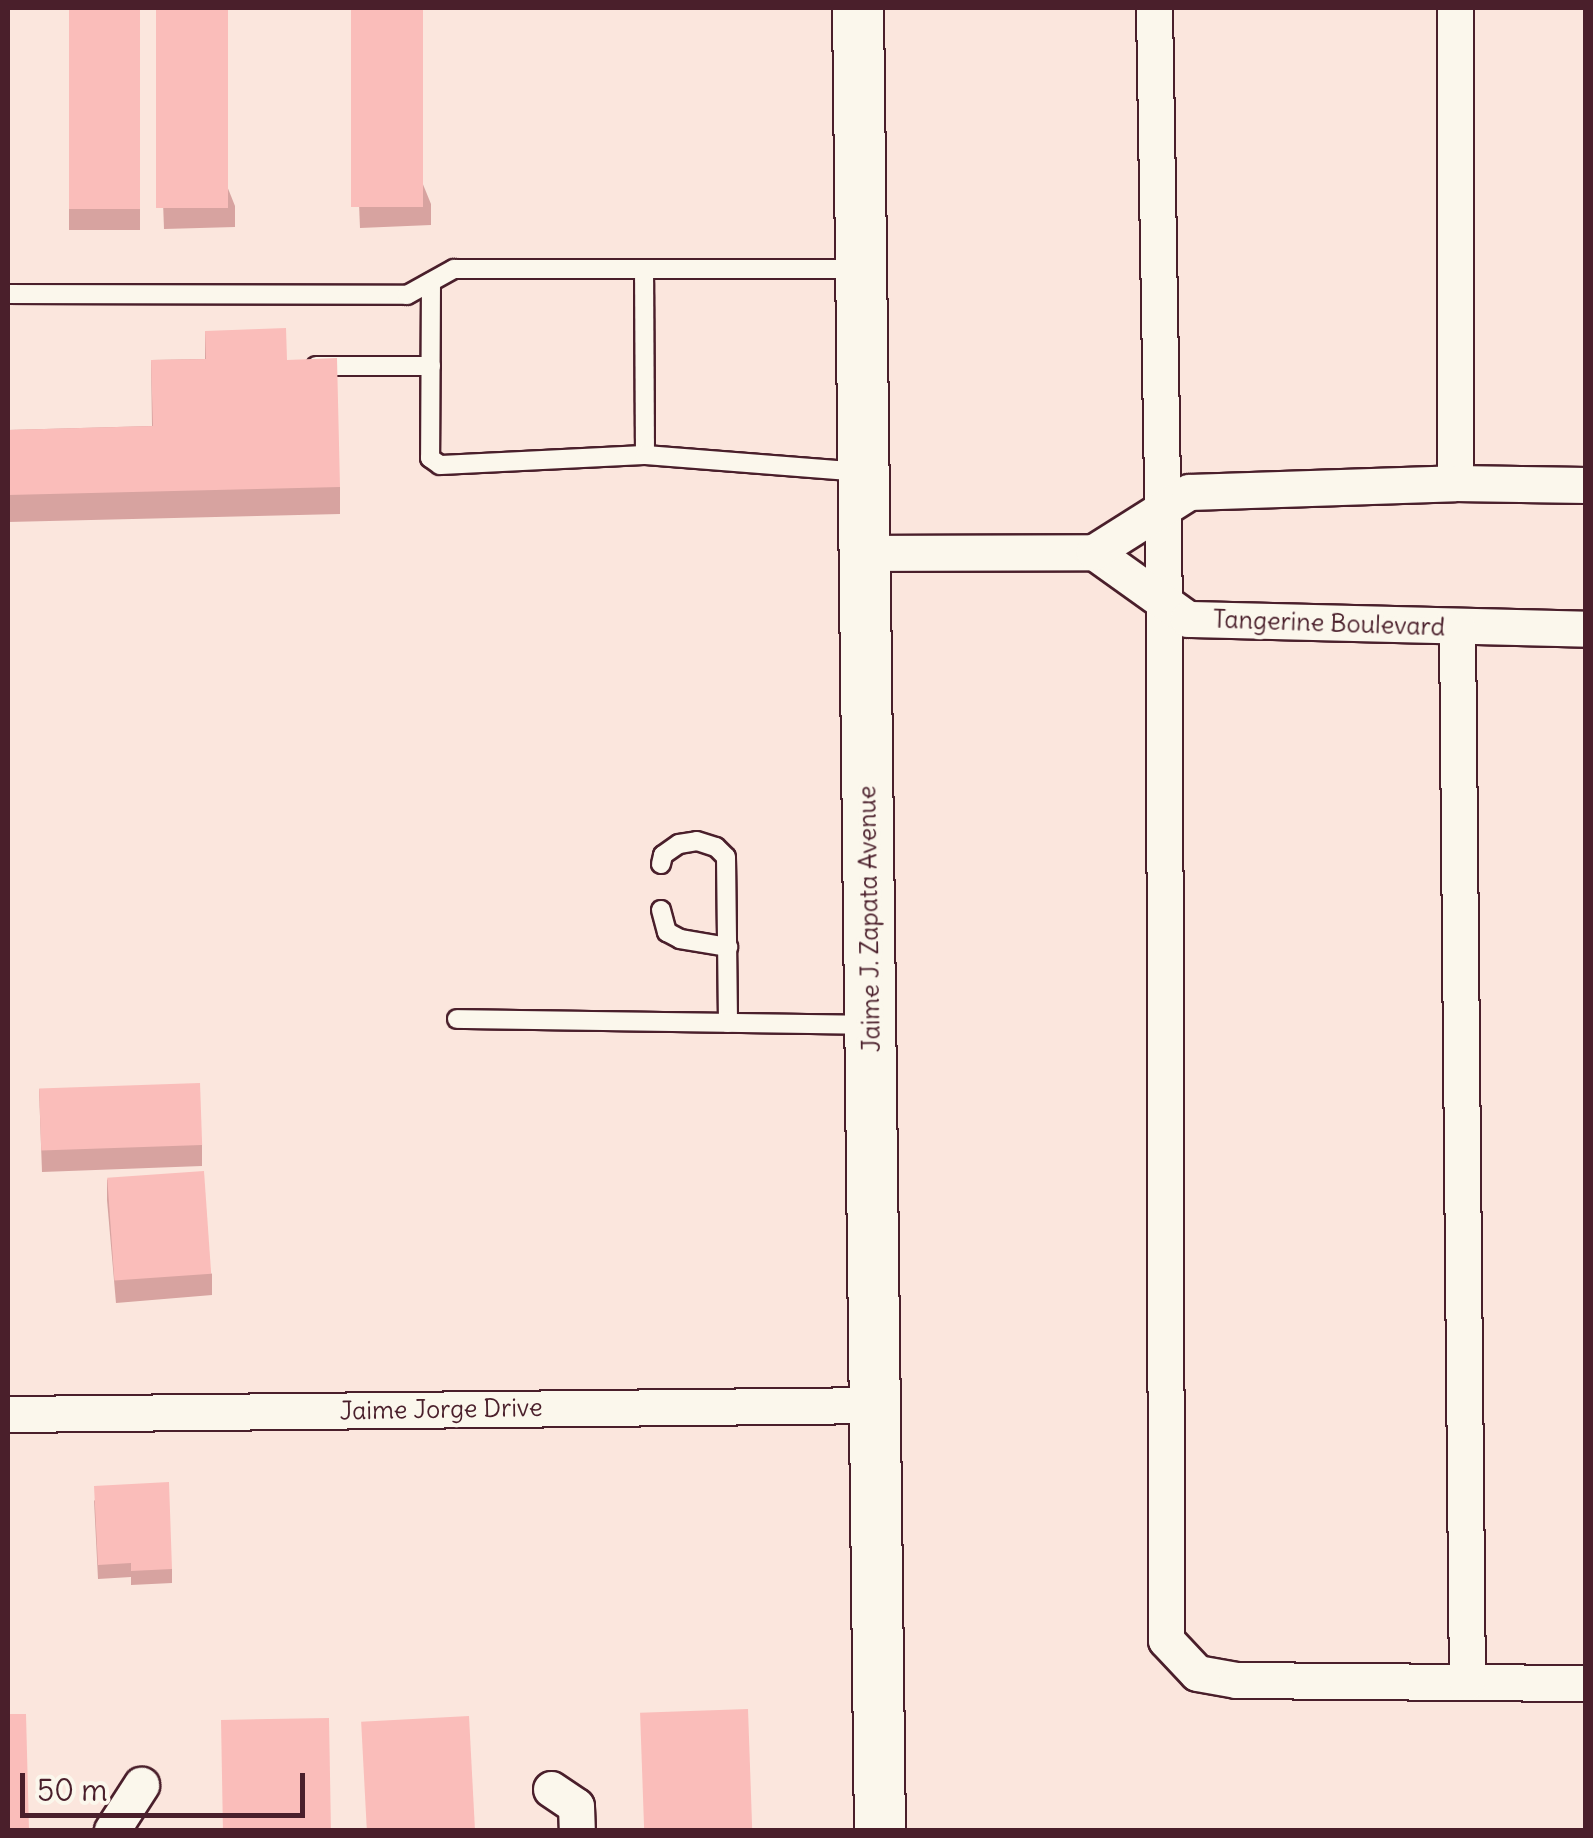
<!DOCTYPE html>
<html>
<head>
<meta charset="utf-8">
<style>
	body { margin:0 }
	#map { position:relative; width:1593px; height:1838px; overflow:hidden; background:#fbe6dd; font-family:Delius,sans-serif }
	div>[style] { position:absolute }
	.roads { filter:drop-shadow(2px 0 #4a1f2b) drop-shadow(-2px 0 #4a1f2b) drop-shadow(0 2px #4a1f2b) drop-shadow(0 -2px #4a1f2b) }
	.lane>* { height:18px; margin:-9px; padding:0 9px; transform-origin:9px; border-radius:9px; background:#fbf7ec }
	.street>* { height:35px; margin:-17.5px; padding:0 17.5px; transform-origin:17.5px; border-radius:17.5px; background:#fbf7ec }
	.secondary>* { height:50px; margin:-25px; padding:0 25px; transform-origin:25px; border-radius:25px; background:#fbf7ec }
	.wall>* { inset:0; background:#d7a3a0; transform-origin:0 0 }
	.building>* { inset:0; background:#fabdba; transform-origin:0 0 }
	span { translate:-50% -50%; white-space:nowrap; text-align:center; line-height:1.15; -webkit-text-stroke:8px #fbf7ec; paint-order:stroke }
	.street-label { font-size:25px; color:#4a1f2b }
	.frame { position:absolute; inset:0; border:10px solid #4a1f2b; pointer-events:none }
	.scale { position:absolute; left:20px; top:1773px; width:285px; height:45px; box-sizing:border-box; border:5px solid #4a1f2b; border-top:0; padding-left:12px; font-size:30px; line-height:35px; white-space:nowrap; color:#4a1f2b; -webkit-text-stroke:8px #fbf7ec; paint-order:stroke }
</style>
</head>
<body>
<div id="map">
	<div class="roads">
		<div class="lane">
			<i style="left:431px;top:282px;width:176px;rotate:90.3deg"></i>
			<i style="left:430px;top:458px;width:12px;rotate:35deg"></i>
			<i style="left:440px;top:465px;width:205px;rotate:-2.8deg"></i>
			<i style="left:645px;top:455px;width:186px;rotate:-90.3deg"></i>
			<i style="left:8px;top:294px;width:399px;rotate:0.1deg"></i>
			<i style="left:407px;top:295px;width:54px;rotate:-29deg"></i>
			<i style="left:454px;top:269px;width:406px"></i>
			<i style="left:316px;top:366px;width:115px"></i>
			<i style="left:645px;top:455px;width:215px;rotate:4.5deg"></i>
			<i style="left:661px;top:864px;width:9px;rotate:-77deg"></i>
			<i style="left:663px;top:855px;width:19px;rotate:-35deg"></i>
			<i style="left:679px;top:844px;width:18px;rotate:-9deg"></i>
			<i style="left:697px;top:841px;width:20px;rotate:18deg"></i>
			<i style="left:716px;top:847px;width:14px;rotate:45deg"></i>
			<i style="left:726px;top:857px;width:166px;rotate:89.3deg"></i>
			<i style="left:661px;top:910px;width:23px;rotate:75deg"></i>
			<i style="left:667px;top:932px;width:15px;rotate:28deg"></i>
			<i style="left:680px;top:939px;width:49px;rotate:9.5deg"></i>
			<i style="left:457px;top:1019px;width:413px;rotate:0.8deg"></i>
		</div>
		<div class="street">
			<i style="left:1154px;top:8px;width:596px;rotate:89.04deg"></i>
			<i style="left:1164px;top:604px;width:1036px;rotate:89.89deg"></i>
			<i style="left:1166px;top:1640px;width:45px;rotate:46.8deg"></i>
			<i style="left:1197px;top:1673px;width:40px;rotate:10deg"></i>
			<i style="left:1236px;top:1680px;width:350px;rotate:0.5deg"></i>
			<i style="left:1455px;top:8px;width:475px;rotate:90deg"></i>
			<i style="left:1094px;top:552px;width:115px;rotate:35.5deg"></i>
			<i style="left:1188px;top:619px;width:398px;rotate:1.4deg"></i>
			<i style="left:864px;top:553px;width:230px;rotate:-0.2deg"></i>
			<i style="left:1094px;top:552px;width:112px;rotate:-32.3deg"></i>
			<i style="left:1189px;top:492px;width:266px;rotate:-1.9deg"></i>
			<i style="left:1455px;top:483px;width:131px;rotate:0.9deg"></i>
			<i style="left:1457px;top:627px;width:1055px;rotate:89.46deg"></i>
			<i style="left:8px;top:1414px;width:867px;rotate:-0.59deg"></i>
			<i style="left:551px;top:1789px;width:30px;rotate:34deg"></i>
			<i style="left:576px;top:1806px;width:24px;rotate:88deg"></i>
			<i style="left:112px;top:1830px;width:54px;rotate:-57.2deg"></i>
		</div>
		<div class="secondary">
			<i style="left:858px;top:8px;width:1822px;rotate:89.31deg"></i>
		</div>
	</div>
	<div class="wall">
		<i style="left:69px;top:8px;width:71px;height:222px"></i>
		<i style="clip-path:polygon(156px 8px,235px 206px,235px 227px,164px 229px)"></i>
		<i style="clip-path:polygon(351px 8px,431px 204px,431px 225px,360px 228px)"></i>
		<i style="clip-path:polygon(205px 331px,287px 360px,340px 487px,340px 514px,8px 522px,8px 430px,152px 426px,151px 360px,205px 359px)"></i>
		<i style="clip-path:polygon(39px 1089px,202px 1145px,202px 1166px,42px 1172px)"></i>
		<i style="clip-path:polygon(107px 1179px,212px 1274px,212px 1295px,116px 1303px,107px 1200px)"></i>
		<i style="clip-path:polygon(94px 1500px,172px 1569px,172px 1583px,131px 1585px,131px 1577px,98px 1579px)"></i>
	</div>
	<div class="building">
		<i style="left:69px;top:8px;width:71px;height:201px"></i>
		<i style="left:156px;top:8px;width:72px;height:200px"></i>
		<i style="left:351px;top:8px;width:72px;height:199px"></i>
		<i style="clip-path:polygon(286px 328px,287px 360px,337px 358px,340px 487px,8px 495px,8px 430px,153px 426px,151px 360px,206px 359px,205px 331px)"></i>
		<i style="left:200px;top:1083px;width:62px;height:161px;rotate:88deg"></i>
		<i style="left:204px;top:1171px;width:103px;height:97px;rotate:86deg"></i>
		<i style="clip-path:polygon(169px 1482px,172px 1569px,131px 1571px,131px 1563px,98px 1565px,94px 1486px)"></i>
		<i style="left:748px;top:1709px;width:121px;height:108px;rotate:88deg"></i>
		<i style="clip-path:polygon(8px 1714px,26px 1714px,29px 1830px,8px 1830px)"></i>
		<i style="left:469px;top:1716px;width:114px;height:108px;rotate:87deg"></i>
		<i style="left:329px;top:1718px;width:112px;height:108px;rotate:89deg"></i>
	</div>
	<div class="street-label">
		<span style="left:1329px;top:623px;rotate:2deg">Tangerine Boulevard</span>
		<span style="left:869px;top:919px;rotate:-91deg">Jaime J. Zapata Avenue</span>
		<span style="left:441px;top:1409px;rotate:-1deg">Jaime Jorge Drive</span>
	</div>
	<div class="frame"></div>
	<div class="scale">50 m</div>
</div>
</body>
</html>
